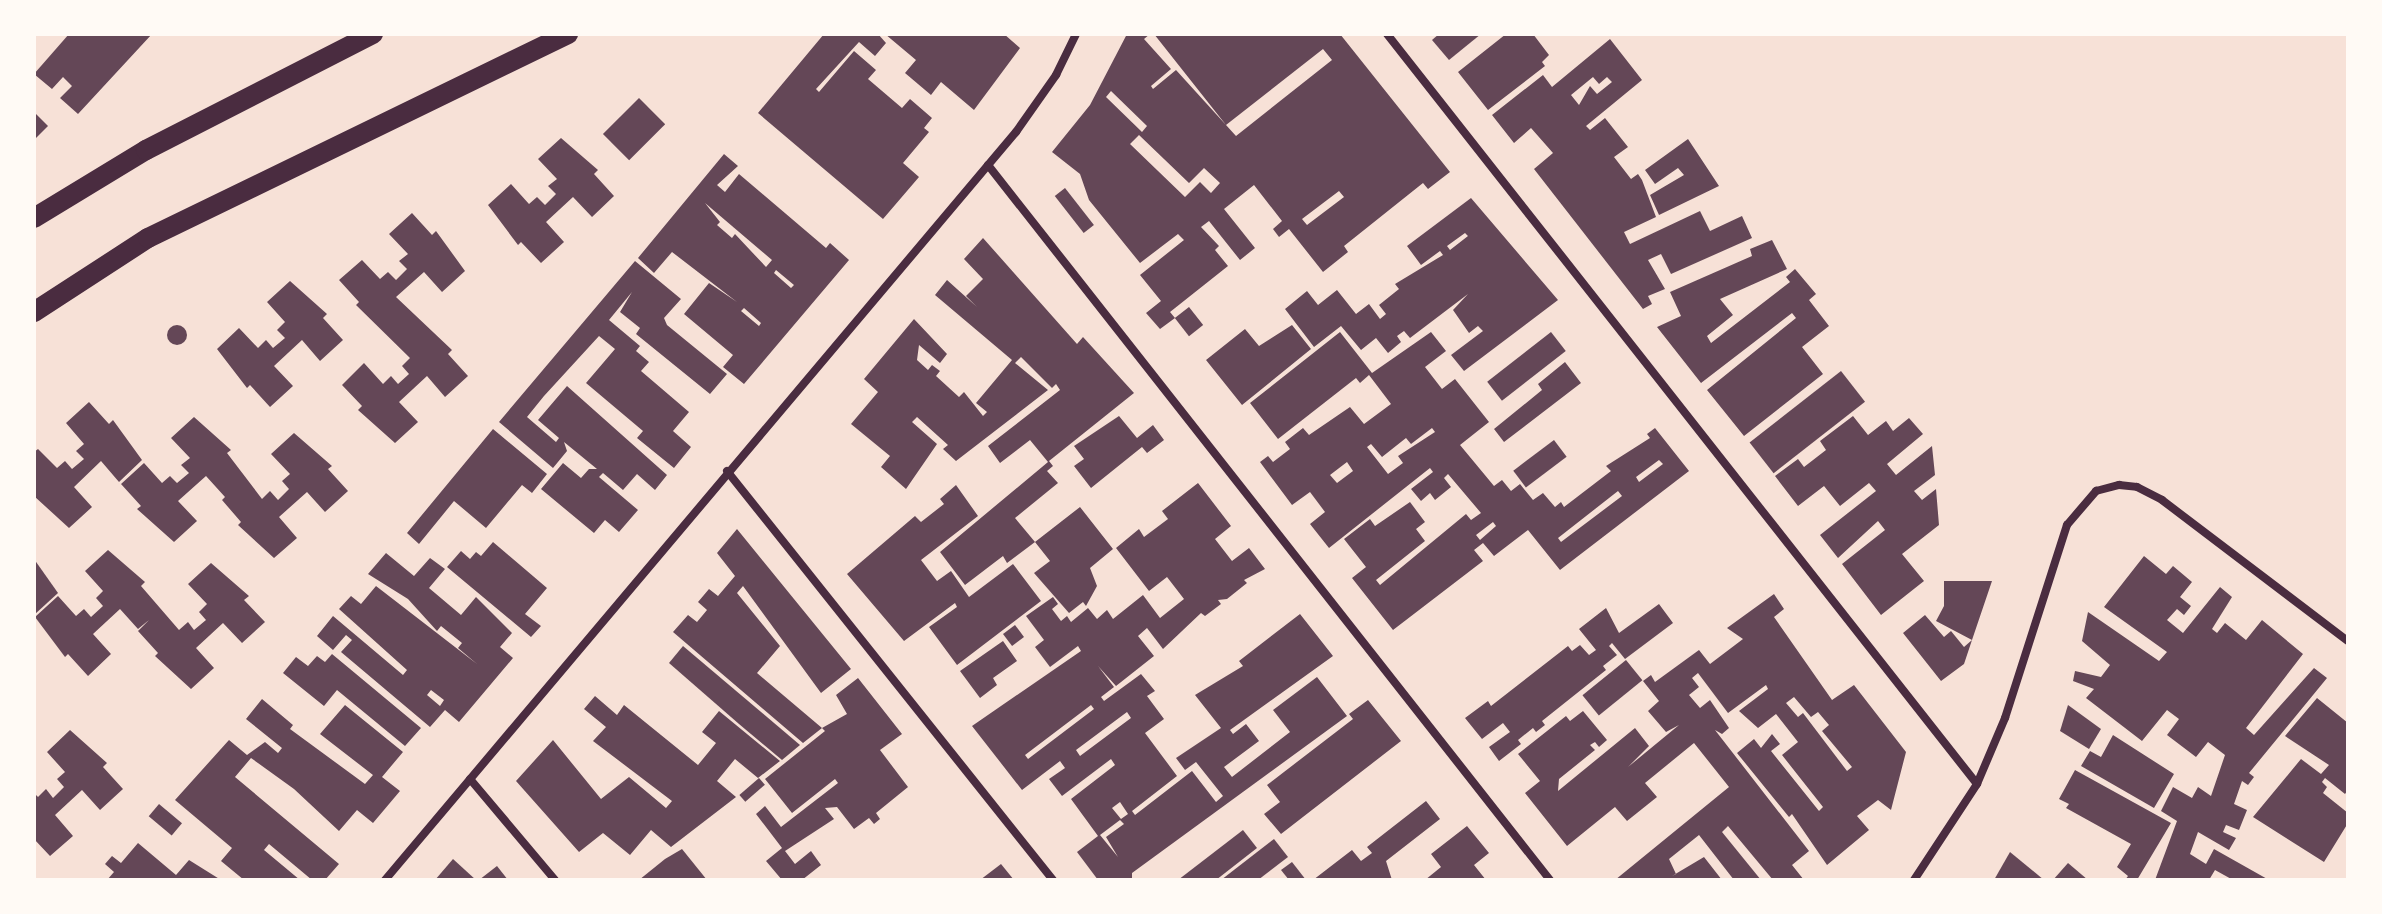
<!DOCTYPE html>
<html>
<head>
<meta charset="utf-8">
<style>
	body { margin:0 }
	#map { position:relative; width:2382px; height:914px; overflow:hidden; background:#f7e1d7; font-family:"DM Sans",sans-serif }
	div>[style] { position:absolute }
	.building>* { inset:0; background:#644757; transform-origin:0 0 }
	.round { border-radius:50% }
	.minor>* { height:8px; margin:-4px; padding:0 4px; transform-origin:4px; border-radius:4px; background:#4a2c40 }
	.primary>* { height:20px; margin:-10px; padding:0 10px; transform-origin:10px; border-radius:10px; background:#4a2c40 }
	span { translate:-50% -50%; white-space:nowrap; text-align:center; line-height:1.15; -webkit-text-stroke:7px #fffaf5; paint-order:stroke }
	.frame { position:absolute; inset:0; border:36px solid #fffaf5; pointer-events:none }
</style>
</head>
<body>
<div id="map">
	<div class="building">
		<i style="clip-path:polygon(69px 34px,152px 34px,78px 114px,60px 98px,72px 86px,63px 77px,52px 89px,34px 74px)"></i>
		<i style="clip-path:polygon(824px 34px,878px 34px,886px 43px,875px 56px,859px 42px,816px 89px,819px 92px,854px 51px,876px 70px,868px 79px,902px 108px,910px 99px,932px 118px,924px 128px,929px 132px,903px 163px,919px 177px,883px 219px,758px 113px)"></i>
		<i style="clip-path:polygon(885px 34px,1004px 34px,1020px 48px,974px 110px,941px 82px,931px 95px,905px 73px,916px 60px)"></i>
		<i style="clip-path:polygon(evenodd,1127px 34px,1150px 34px,1144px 39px,1171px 69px,1151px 86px,1153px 89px,1176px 70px,1236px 136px,1332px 60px,1323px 49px,1226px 125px,1154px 34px,1340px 34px,1450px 172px,1428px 189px,1423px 183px,1344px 246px,1348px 252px,1323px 272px,1289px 229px,1279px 237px,1273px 229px,1282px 221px,1254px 185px,1224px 209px,1255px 248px,1240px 260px,1209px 221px,1201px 227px,1219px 246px,1215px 250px,1228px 266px,1170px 312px,1175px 318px,1160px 329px,1146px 313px,1161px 301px,1140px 275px,1184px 240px,1178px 234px,1140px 263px,1089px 200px,1080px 174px,1052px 152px,1090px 105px,1127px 34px,1111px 91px,1147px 126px,1142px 132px,1106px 97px,1111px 91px,1127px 34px,1139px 135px,1189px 183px,1204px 168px,1220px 183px,1211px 193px,1200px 182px,1185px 197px,1130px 144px,1139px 135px,1127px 34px,1339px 191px,1344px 197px,1307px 225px,1302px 219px,1339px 191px)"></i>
		<i style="clip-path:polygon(1439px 34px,1481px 34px,1449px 60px,1432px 40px)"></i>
		<i style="clip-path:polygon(1506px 34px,1533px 34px,1549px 55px,1542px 62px,1545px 66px,1488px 110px,1458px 72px)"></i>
		<i style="clip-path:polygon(evenodd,1610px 39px,1642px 80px,1586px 126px,1590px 130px,1605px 118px,1628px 147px,1614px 157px,1631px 179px,1638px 174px,1642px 180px,1656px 217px,1624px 232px,1630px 244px,1700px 211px,1710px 231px,1742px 216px,1752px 238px,1671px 274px,1661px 254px,1648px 260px,1665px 289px,1648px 296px,1652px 304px,1643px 309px,1534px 169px,1553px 153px,1531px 128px,1514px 143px,1492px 115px,1543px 75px,1552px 87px,1610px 39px,1593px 77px,1599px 84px,1607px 77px,1612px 82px,1597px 94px,1590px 86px,1579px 105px,1571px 95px,1593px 77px)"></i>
		<i style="left:639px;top:98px;width:37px;height:51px;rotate:45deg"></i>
		<i style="clip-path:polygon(34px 112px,48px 126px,34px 140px)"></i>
		<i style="clip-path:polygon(561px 138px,598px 170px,594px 174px,614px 196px,592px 217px,573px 197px,546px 222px,564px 242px,541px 263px,521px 242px,518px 245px,488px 205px,511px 184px,529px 204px,537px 197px,545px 205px,556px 194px,548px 186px,557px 179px,538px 159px)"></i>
		<i style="clip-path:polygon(1688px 139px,1719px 186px,1659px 215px,1650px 195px,1684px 175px,1678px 168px,1655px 184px,1645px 170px)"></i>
		<i style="clip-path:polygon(evenodd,724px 154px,738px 166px,717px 185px,725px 192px,739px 174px,826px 248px,830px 243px,849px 260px,744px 384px,723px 367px,733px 355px,684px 314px,709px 283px,737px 302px,672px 252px,654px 273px,638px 258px,724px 154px,705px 203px,772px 260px,766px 267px,735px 234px,732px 238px,717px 225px,720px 222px,705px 203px,724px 154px,776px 270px,794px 285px,791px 288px,774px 273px,776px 270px,724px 154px,744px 308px,761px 323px,759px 326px,741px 311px,744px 308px)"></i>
		<i style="left:1065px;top:188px;width:47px;height:13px;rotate:52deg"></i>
		<i style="clip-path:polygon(evenodd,1471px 198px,1558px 300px,1464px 371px,1451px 355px,1483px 331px,1478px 326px,1469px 333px,1453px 310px,1468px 294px,1410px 338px,1404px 331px,1397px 336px,1401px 342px,1388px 353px,1376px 338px,1361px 350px,1341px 326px,1314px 347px,1285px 309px,1307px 291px,1318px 305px,1337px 290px,1356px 314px,1369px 304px,1380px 319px,1386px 314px,1379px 305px,1399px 289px,1395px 284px,1443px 255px,1440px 251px,1421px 265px,1407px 246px,1471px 198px,1465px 233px,1468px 236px,1450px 250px,1447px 246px,1465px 233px)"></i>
		<i style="clip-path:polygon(412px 213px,432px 235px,436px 231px,465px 271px,442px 292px,424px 272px,396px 297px,452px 350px,448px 354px,468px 376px,445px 397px,427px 376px,399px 402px,418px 422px,395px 443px,358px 410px,362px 406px,342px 385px,364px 363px,383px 384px,391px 376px,398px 384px,409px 374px,402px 366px,410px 358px,356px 305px,359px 302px,339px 280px,362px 260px,380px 279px,388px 272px,396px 280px,407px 269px,399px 261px,408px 254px,389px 234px)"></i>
		<i style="clip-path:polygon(983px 238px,1077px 344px,1083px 337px,1134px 393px,1049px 461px,1053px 466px,1047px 471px,1058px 483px,1015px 518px,1035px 542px,1007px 563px,1003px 556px,965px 585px,940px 552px,1048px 462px,1030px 440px,1000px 463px,988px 446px,1060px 390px,1056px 384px,1052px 388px,1021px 357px,1015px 363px,1048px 390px,956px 461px,943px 449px,948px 445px,917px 417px,912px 422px,937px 444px,906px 489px,881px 467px,890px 456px,851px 424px,878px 392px,864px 379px,914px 319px,947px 354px,940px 363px,919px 345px,917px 360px,928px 370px,932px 365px,940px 371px,936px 376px,959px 397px,964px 392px,983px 416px,987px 412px,976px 403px,1012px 360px,935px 295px,947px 280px,977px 307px,966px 296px,983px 279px,964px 259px)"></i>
		<i style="clip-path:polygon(1772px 240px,1787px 269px,1720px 299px,1733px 315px,1707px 336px,1711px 343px,1790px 282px,1786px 277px,1795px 269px,1816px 294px,1809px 300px,1829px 326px,1802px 347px,1823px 374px,1744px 436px,1707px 390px,1796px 318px,1792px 313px,1701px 383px,1657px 327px,1681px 316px,1670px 292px,1752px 256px,1750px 249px)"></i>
		<i style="clip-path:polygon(635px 261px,681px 299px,664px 318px,667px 325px,727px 374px,710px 394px,636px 334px,640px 328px,620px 312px,632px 292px,609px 320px,640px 346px,636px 351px,649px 362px,641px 371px,689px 412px,673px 431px,691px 447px,674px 468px,637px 438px,643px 431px,586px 383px,615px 349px,599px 336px,544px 396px,527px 417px,556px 442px,559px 438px,538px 420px,567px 386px,667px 475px,655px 490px,637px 474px,623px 490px,603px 473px,599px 477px,638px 510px,619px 532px,605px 520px,594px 533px,541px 489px,563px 463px,581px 478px,589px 469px,597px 469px,564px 442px,567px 451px,553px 468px,499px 422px)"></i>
		<i style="clip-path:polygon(290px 281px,327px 314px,323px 318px,343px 340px,320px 361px,302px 340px,274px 366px,293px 386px,270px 407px,250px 385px,247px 388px,217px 349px,239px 328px,258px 348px,266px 340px,273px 348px,285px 338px,277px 330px,285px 322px,267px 302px)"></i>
		<i style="left:1189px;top:307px;width:23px;height:18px;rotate:52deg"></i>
		<i style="clip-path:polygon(1292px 325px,1311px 349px,1242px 405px,1206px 360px,1245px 329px,1259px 346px)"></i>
		<i class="round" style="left:167px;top:325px;width:20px;height:20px"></i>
		<i style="clip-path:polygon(evenodd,1340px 332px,1372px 373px,1431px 332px,1446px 351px,1425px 367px,1442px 389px,1455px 379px,1489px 422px,1460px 445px,1494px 486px,1502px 480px,1511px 491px,1520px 484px,1533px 500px,1543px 493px,1555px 507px,1561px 502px,1564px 507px,1611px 471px,1606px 466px,1650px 438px,1647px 434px,1655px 428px,1689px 471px,1560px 570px,1528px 530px,1494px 556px,1483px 543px,1474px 550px,1483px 561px,1393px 630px,1352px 578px,1366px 567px,1344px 539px,1370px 519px,1375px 526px,1410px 502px,1425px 522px,1416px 529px,1425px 541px,1376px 580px,1380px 585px,1466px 514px,1471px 520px,1481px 513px,1448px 474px,1444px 478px,1451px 487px,1435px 500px,1430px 493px,1421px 501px,1411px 489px,1433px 472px,1430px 468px,1329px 548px,1310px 524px,1325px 512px,1310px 492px,1292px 505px,1260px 462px,1268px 456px,1273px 462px,1290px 449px,1285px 442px,1303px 428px,1309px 435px,1350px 407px,1364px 424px,1391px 404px,1369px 375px,1360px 383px,1356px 378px,1278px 439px,1250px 403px,1340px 332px,1432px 428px,1435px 432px,1398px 456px,1403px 463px,1388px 474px,1367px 447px,1371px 444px,1382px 457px,1406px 438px,1411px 444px,1432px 428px,1340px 332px,1659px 460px,1663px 464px,1639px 482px,1636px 477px,1659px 460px,1340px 332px,1347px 462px,1353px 471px,1337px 483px,1330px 475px,1347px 462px,1340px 332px,1618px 491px,1622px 496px,1561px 542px,1558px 538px,1618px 491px,1340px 332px,1493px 522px,1496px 526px,1480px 540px,1476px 535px,1493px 522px)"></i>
		<i style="left:1551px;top:332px;width:24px;height:81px;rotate:52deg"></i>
		<i style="clip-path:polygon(1565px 362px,1581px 383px,1504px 442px,1494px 429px,1542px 390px,1538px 384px)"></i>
		<i style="left:1841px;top:371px;width:39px;height:116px;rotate:52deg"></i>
		<i style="clip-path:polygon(89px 402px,109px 424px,113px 420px,142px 460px,119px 482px,101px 461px,74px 487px,92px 507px,69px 528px,34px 496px,34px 452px,38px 449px,57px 468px,65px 461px,72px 469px,84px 459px,76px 451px,84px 444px,66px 423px)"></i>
		<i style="clip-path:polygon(1119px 416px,1137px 438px,1153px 425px,1164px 440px,1147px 453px,1142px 447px,1091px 488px,1074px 466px,1084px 459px,1074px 446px)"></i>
		<i style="clip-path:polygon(1853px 416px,1868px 435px,1886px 421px,1893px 431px,1909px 418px,1923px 434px,1887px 464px,1896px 475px,1932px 446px,1935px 475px,1914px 491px,1922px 500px,1936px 489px,1939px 525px,1902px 554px,1924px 581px,1881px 615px,1842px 564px,1885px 530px,1878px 521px,1838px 558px,1820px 535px,1876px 491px,1869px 483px,1840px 506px,1824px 486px,1798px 506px,1775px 476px,1798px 459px,1804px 467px,1826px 450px,1820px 441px)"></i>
		<i style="clip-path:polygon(194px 417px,231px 450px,227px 453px,262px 499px,270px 491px,278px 500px,289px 489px,282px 481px,290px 474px,271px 454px,294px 433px,332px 466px,328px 469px,348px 491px,325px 512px,307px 492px,279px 517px,297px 538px,274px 558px,238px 525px,241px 522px,222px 500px,225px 497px,206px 476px,178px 501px,197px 521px,174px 542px,137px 509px,141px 506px,121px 484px,144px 463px,162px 483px,170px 476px,177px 483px,189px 473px,181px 465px,190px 458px,171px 438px)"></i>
		<i style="clip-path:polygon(493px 429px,547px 474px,532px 493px,522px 485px,486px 528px,454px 501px,419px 544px,407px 533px)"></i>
		<i style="left:1554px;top:440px;width:21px;height:51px;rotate:53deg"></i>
		<i style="clip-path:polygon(evenodd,1198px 483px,1231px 526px,1215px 539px,1232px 561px,1249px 548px,1265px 569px,1244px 580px,1247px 583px,1227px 599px,1218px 600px,1221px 604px,1205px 616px,1201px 613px,1163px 649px,1147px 628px,1138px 636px,1154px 656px,1116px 686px,1098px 666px,1114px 687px,1101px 697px,1104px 701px,1141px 674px,1155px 691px,1147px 696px,1164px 719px,1145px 733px,1177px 776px,1132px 811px,1135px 815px,1192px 771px,1216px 802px,1223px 796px,1196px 762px,1185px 770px,1176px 758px,1221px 728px,1195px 695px,1243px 666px,1239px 661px,1300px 614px,1333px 656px,1230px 730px,1233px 734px,1246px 724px,1259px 741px,1224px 767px,1232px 777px,1290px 732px,1273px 710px,1317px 677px,1347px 716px,1132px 873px,1132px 880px,1098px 880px,1077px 852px,1098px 836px,1071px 799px,1115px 765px,1111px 759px,1062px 796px,1049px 779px,1065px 768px,1060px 761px,1022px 790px,972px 726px,1081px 651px,1078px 646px,1050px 667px,1035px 647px,1044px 640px,1026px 616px,1053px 597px,1058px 604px,1052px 609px,1061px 621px,1067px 616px,1071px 622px,1088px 608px,1097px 619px,1107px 610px,1113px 619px,1143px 595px,1160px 618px,1184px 599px,1167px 577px,1149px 591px,1116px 548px,1139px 529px,1144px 537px,1168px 519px,1162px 511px,1198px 483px,1091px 705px,1094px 709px,1028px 759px,1025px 755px,1091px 705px,1198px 483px,1127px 712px,1131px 718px,1080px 756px,1076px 750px,1127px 712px,1198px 483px,1120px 802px,1128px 814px,1121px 819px,1112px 808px,1120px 802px,1198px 483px,1120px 820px,1124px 824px,1106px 837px,1118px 857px,1100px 835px,1120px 820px)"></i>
		<i style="clip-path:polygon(956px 485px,978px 516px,921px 560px,937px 581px,951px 571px,969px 597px,1013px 564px,1041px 601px,957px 665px,929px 627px,957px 607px,955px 603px,904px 641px,847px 574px,915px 516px,921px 522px,944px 504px,940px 499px)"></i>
		<i style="clip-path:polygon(1080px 507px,1113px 549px,1090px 568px,1097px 586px,1086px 606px,1083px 602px,1069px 613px,1034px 573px,1050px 561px,1035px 542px)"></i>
		<i style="clip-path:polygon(737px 529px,851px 669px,821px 693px,743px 586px,737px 593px,780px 646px,757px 673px,822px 728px,847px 714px,836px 695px,858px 678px,902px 734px,880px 750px,908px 787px,876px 813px,880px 819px,874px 824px,869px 818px,854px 829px,837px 807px,825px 808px,834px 819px,785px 851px,795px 864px,811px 851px,821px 865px,802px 880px,782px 880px,766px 861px,782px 848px,756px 814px,765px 806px,781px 827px,838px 783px,835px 779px,792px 813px,765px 779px,825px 731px,822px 728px,803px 743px,673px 632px,688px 615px,697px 622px,707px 610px,698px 602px,709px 589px,718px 596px,735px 576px,717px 553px)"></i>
		<i style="clip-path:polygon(493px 542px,547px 588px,525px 614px,541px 626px,531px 637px,447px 567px,461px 551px,470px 559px,476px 552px,481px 556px)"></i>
		<i style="clip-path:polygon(108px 550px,145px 582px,141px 586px,179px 630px,188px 622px,194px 630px,206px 620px,199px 612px,207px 604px,188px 584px,211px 563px,249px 596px,244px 600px,265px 622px,242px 643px,223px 623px,196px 648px,214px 668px,191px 689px,155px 656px,158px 653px,138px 631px,149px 620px,138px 629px,120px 609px,93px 634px,111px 654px,88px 676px,68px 654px,65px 657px,35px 617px,58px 596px,76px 616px,84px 609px,91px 617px,103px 606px,96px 598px,103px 591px,85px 571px)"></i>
		<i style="clip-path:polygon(evenodd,386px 553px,414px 576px,430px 558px,445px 569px,429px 588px,461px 615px,476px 597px,512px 633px,500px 647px,513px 658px,459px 722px,445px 710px,430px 727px,341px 652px,352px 640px,346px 635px,333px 650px,317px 636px,333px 616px,403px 675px,407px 670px,339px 609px,351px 596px,361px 604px,376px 586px,477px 664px,458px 648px,462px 643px,441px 626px,437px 631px,408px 599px,368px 574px,386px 553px,431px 690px,444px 700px,440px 706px,427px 695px,431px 690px)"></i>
		<i style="clip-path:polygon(2144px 556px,2166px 574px,2173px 566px,2192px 582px,2180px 597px,2191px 606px,2184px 615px,2177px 609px,2167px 620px,2183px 633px,2220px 587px,2232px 597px,2212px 629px,2217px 633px,2225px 623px,2246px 640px,2262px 620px,2303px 654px,2246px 728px,2254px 735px,2314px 668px,2327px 678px,2249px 773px,2254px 777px,2248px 785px,2242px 781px,2234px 804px,2247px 810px,2239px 830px,2226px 825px,2223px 832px,2236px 838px,2229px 850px,2198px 832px,2190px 854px,2206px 864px,2214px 849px,2269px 880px,2233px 880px,2215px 870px,2209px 880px,2155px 880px,2177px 821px,2161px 811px,2173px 787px,2192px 798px,2198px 787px,2211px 796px,2225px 755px,2208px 742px,2196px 757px,2167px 735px,2179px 719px,2167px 710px,2142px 741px,2086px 698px,2094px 689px,2073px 681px,2075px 671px,2101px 677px,2110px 665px,2082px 641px,2088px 612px,2159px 661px,2167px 652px,2104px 607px)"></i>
		<i style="clip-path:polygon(34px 559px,58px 593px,34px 615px)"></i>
		<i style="clip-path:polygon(1944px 581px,1992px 581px,1972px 640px,1936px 621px,1944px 606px)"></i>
		<i style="clip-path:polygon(evenodd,1774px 594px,1784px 609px,1774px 617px,1832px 700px,1854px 685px,1906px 752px,1891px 810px,1878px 800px,1857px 816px,1869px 830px,1827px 865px,1792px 814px,1789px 817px,1737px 753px,1754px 739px,1761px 748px,1772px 734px,1780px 744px,1771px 751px,1819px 811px,1823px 807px,1782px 755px,1798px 742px,1776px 714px,1758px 728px,1739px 711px,1768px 689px,1766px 685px,1728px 713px,1698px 673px,1692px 678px,1699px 687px,1689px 695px,1700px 708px,1710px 700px,1729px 728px,1722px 734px,1715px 730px,1809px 851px,1792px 865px,1804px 880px,1773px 880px,1728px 826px,1722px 832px,1761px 880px,1734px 880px,1699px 835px,1669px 859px,1676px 874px,1672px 876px,1704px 857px,1722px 880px,1615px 880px,1729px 787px,1694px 743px,1645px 783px,1657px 797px,1627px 821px,1615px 807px,1567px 846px,1525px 793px,1540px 781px,1518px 754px,1566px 716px,1570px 721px,1583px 711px,1607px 740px,1599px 747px,1595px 742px,1590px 745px,1595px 750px,1559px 779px,1558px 791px,1635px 728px,1649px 746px,1628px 767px,1679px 725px,1666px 732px,1648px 711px,1659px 701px,1643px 681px,1651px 675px,1655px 682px,1699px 650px,1710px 664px,1743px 639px,1727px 628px,1774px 594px,1794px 697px,1811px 717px,1818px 712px,1829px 725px,1822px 731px,1852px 767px,1847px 771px,1803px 713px,1798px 717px,1786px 703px,1794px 697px)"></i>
		<i style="clip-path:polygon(1659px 604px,1673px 623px,1625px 659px,1612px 643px,1609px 646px,1617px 655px,1603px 666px,1606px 670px,1542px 721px,1545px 725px,1536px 732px,1533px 728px,1518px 740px,1521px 744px,1499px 761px,1489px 747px,1510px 732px,1503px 723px,1482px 739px,1465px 718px,1488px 701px,1491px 706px,1568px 646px,1572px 651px,1580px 645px,1589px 655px,1596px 650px,1579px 629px,1606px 608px,1619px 633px)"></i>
		<i style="clip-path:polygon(1925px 615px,1944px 637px,1951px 631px,1964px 647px,1972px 640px,1964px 664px,1941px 681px,1903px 633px)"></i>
		<i style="left:1015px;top:625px;width:15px;height:15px;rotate:53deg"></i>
		<i style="clip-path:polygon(1003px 641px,1017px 661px,993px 678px,997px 685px,980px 698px,960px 671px)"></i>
		<i style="clip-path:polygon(683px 646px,800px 745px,782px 760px,739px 724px,669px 663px)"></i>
		<i style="clip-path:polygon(332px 654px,421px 728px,405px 746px,337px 690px,324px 706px,283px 673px,296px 657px,308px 666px,317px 656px,325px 662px)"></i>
		<i style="left:1626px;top:660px;width:26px;height:56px;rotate:51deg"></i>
		<i style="clip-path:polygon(595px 696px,617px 715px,624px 705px,698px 765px,716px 743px,702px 732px,719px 711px,780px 761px,758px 778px,735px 759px,717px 781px,736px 797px,671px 847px,651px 830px,630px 855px,603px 833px,579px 852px,516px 781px,553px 740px,601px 799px,629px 777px,666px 808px,672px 801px,593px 741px,606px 727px,584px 709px)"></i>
		<i style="clip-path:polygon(2317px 698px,2348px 723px,2348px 790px,2345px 794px,2325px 778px,2322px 782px,2327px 787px,2323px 793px,2348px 813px,2348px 823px,2324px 862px,2253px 817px,2301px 759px,2321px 774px,2329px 765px,2285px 736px)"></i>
		<i style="clip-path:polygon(262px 699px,293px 725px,290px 729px,365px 784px,373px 775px,320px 734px,345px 705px,403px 752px,382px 777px,400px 791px,373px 823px,357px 810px,339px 831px,294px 789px,251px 758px,235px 777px,339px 864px,325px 880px,312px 880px,269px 844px,264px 850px,300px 880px,244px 880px,221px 861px,232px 848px,175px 800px,229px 740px,247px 755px,265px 742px,278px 753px,282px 748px,246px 719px)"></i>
		<i style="clip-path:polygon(1368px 700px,1401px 741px,1281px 834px,1264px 814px,1280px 802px,1267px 785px,1353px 719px,1349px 714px)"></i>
		<i style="clip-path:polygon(2068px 705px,2101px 729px,2089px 749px,2060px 731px)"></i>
		<i style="clip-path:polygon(70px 730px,107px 763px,103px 767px,123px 789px,100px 810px,82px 790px,55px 815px,73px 836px,50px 856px,34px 839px,34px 793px,38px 797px,46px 789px,53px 798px,64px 787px,57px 779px,65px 772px,47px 752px)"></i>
		<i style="clip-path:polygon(2113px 735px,2174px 774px,2154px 808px,2081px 766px,2090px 751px,2101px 757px)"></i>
		<i style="clip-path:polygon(2075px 770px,2171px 823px,2137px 880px,2125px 880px,2128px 876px,2117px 867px,2131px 844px,2066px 808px,2069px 804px,2059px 799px)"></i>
		<i style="left:759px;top:778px;width:9px;height:26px;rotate:49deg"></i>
		<i style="clip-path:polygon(1426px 801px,1440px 819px,1386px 861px,1392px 880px,1313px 880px,1352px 850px,1361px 861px,1372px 853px,1367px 847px)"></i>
		<i style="left:159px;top:804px;width:30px;height:16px;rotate:40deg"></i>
		<i style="clip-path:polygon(1467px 826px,1489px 853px,1474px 865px,1486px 880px,1425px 880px,1441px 867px,1431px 854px)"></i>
		<i style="clip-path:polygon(1243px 830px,1257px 848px,1216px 880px,1178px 880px)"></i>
		<i style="clip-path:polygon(1274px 839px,1288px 857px,1258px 880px,1221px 880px)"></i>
		<i style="clip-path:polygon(138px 843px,176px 875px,189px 860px,221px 880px,107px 880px,114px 872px,105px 864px,112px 856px,121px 863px)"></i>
		<i style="clip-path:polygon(682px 849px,707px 880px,639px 880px,665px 859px)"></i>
		<i style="clip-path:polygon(2010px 852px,2044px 880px,1994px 880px)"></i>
		<i style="clip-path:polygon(453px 859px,476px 880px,435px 880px)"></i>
		<i style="clip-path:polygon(1292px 862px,1306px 880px,1289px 880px,1281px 870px)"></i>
		<i style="clip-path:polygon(2068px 863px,2088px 880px,2053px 880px)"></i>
		<i style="clip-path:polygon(1001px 864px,1014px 880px,980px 880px)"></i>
		<i style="clip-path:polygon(497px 866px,508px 880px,479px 880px)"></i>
	</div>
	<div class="minor">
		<i style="left:1387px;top:34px;width:954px;rotate:51.81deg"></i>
		<i style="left:988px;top:165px;width:909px;rotate:51.83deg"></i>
		<i style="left:727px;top:471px;width:523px;rotate:51.44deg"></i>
		<i style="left:470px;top:779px;width:132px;rotate:49.9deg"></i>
		<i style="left:385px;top:880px;width:979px;rotate:-49.85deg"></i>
		<i style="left:1016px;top:132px;width:70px;rotate:-54.9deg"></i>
		<i style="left:1056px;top:75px;width:46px;rotate:-64deg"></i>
		<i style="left:1914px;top:880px;width:115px;rotate:-56.7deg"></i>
		<i style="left:1977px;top:784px;width:72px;rotate:-67deg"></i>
		<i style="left:2005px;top:718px;width:203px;rotate:-72.2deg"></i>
		<i style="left:2067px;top:525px;width:45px;rotate:-49.5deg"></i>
		<i style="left:2096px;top:491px;width:24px;rotate:-15deg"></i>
		<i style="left:2119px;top:485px;width:18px;rotate:6deg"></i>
		<i style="left:2137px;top:487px;width:28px;rotate:27deg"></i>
		<i style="left:2162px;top:500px;width:233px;rotate:37.2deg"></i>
	</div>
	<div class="primary">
		<i style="left:34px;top:218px;width:131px;rotate:-31.3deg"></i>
		<i style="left:146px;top:150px;width:255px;rotate:-27.1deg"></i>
		<i style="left:34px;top:312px;width:136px;rotate:-33deg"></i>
		<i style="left:148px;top:238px;width:467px;rotate:-25.9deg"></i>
	</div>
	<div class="frame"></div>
</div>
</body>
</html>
